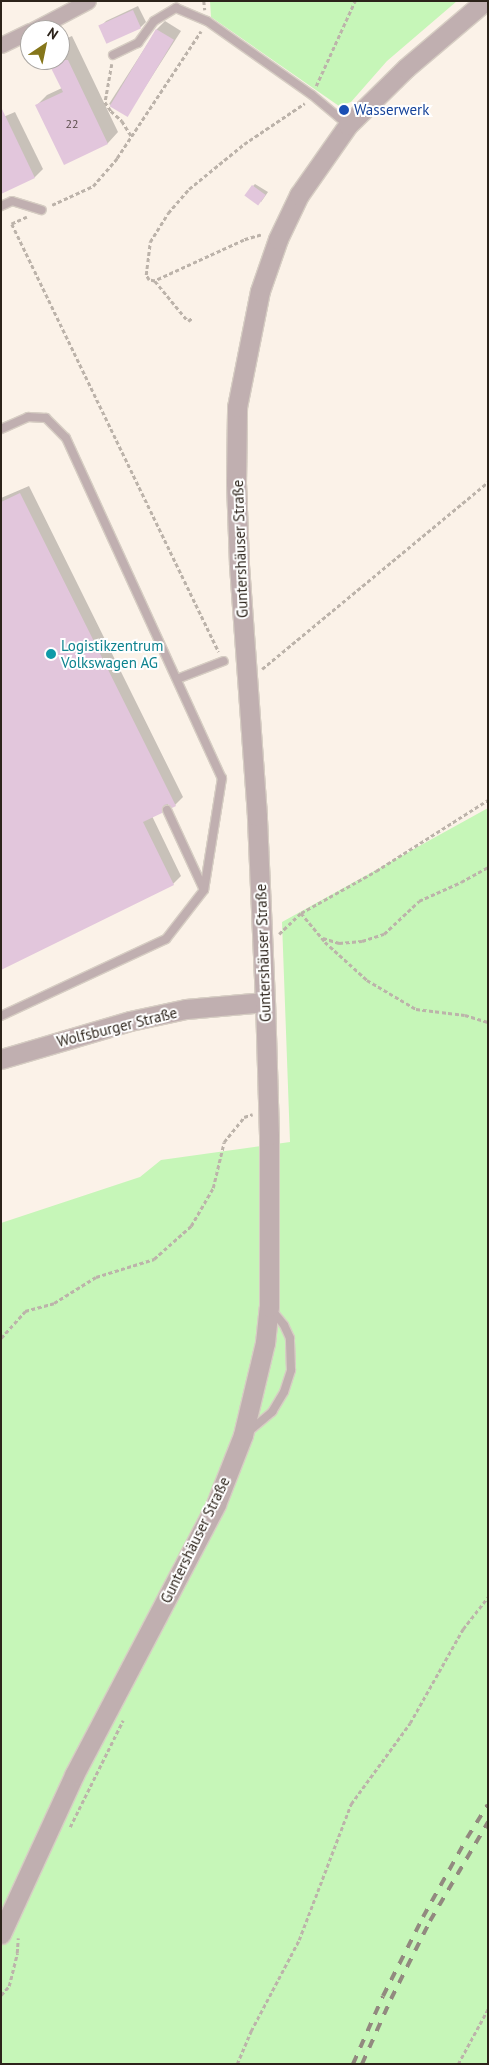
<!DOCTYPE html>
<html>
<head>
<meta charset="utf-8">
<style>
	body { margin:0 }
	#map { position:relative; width:489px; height:2065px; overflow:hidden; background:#fbf2e8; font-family:"PT Sans",sans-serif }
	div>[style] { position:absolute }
	.green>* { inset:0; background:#c6f6b8 }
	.shadow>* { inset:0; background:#0003 }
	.building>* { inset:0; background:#e2c6dc; transform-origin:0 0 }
	.path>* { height:2.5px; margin-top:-1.25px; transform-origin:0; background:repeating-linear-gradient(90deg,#bcb3aa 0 4px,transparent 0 6.5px) }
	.roads { filter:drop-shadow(1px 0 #d6cdc3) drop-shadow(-1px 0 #d6cdc3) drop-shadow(0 1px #d6cdc3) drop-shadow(0 -1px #d6cdc3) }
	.service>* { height:8px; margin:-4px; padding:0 4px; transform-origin:4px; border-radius:4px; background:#c0afb0 }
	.minor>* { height:15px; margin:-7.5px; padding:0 7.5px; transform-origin:7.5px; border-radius:7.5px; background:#c0afb0 }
	.tertiary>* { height:19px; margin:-9.5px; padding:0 9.5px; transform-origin:9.5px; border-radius:9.5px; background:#c0afb0 }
	.rail>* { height:4px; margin-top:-2px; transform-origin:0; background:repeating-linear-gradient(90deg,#92897f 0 9px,transparent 0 18px) }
	.dots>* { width:14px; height:14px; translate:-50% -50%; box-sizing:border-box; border:2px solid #fff; border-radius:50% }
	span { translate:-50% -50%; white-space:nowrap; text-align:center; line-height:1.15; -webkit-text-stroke:4px #fff; paint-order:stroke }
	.number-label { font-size:12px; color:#5a4c4a }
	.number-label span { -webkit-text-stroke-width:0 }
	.transit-label { font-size:15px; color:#164399 }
	.left { translate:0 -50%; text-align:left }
	.street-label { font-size:15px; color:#2c231a }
	.culture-label { font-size:15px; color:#0d838f }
	.frame { position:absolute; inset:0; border:2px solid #2c231a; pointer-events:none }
	.north { position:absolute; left:20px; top:20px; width:50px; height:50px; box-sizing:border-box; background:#fff; border:1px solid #aba7a3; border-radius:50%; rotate:34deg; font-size:14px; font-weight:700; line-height:20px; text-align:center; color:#2c231a }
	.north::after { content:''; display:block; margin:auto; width:18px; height:22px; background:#85761a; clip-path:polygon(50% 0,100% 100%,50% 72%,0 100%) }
</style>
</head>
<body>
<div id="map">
	<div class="green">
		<i style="clip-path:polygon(210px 1px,457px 1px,387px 61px,351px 102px,339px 106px,211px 17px)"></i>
		<i style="clip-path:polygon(488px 808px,488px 2064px,1px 2064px,1px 1223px,140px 1177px,161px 1160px,290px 1142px,282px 922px)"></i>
	</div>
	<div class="shadow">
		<i style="clip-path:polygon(138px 6px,146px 22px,141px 27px,100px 27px,106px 21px)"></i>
		<i style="clip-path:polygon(165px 21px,181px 31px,133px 106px,125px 114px,109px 104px,157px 29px)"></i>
		<i style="clip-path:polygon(72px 36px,118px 132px,108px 143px,65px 163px,37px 105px,47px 95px,62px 88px,49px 60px,60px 60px,60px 41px)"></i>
		<i style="clip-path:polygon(15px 112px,43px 169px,35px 177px,1px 193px,1px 118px)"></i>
		<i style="clip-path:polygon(255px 184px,268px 192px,261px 202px,253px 186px)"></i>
		<i style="clip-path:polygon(29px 486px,183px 797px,175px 805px,169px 804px,161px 812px,152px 816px,181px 876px,173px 884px,1px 969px,1px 498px)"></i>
	</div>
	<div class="building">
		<i style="left:133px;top:10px;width:20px;height:38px;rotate:66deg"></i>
		<i style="left:156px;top:29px;width:21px;height:90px;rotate:31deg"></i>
		<i style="clip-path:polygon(47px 60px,68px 60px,108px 144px,64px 165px,35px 105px,63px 92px)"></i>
		<i style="clip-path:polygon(1px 107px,35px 178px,1px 194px)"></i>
		<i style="left:252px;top:185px;width:17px;height:13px;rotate:36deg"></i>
		<i style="clip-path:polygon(20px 493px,176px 806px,172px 808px,168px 804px,164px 805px,162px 813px,143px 822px,174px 885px,1px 970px,1px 502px)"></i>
	</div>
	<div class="path">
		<i style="left:204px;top:1px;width:9px;rotate:84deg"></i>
		<i style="left:112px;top:64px;width:39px;rotate:100deg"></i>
		<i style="left:105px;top:102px;width:11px;rotate:56deg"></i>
		<i style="left:111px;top:111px;width:15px;rotate:42deg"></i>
		<i style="left:122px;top:121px;width:19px;rotate:58deg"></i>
		<i style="left:316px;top:86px;width:94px;rotate:-65.4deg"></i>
		<i style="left:52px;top:205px;width:45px;rotate:-24.9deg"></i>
		<i style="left:93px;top:186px;width:37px;rotate:-49deg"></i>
		<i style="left:117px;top:158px;width:152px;rotate:-56.5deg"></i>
		<i style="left:27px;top:217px;width:17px;rotate:155deg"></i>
		<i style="left:12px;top:224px;width:475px;rotate:64.2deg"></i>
		<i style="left:261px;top:235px;width:18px;rotate:164deg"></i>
		<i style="left:244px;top:240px;width:98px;rotate:155.3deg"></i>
		<i style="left:155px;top:281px;width:6px;rotate:-171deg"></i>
		<i style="left:149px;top:280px;width:6px;rotate:-121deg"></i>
		<i style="left:146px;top:275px;width:33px;rotate:-83deg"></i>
		<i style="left:150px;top:242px;width:34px;rotate:-58deg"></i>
		<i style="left:168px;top:213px;width:32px;rotate:-49deg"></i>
		<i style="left:189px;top:189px;width:71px;rotate:-39.3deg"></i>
		<i style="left:244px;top:144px;width:73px;rotate:-33.9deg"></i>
		<i style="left:155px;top:281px;width:52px;rotate:50.5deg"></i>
		<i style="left:188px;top:321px;width:5px;rotate:-37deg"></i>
		<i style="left:262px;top:669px;width:293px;rotate:-39.6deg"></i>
		<i style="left:301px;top:913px;width:38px;rotate:50deg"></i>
		<i style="left:325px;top:942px;width:57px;rotate:42.1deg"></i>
		<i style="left:367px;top:980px;width:57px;rotate:30.6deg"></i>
		<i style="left:416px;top:1009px;width:49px;rotate:7deg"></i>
		<i style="left:465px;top:1015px;width:24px;rotate:17deg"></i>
		<i style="left:279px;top:934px;width:30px;rotate:-44deg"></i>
		<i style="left:301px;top:913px;width:86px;rotate:-29.2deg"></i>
		<i style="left:376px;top:871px;width:133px;rotate:-32.4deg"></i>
		<i style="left:323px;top:938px;width:17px;rotate:17deg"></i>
		<i style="left:339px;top:943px;width:23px;rotate:-5deg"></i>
		<i style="left:362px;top:941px;width:23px;rotate:-18deg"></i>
		<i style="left:384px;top:934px;width:48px;rotate:-43.3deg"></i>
		<i style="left:419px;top:901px;width:46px;rotate:-24.3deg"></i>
		<i style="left:461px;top:882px;width:31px;rotate:-29deg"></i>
		<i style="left:1px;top:1338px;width:36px;rotate:-48deg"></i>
		<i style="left:25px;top:1311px;width:30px;rotate:-15deg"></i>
		<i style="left:54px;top:1303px;width:49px;rotate:-31.8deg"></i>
		<i style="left:96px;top:1277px;width:61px;rotate:-17.2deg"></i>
		<i style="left:154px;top:1259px;width:50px;rotate:-41.7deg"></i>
		<i style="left:191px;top:1226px;width:44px;rotate:-59.9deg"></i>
		<i style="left:213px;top:1188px;width:47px;rotate:-76.6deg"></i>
		<i style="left:224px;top:1142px;width:32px;rotate:-51deg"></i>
		<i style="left:244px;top:1117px;width:9px;rotate:-18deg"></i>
		<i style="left:70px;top:1827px;width:119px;rotate:-63.6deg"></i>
		<i style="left:1px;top:1995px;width:12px;rotate:-48deg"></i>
		<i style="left:9px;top:1986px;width:34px;rotate:-76deg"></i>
		<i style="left:17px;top:1953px;width:15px;rotate:-86deg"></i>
		<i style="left:237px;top:2064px;width:36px;rotate:-67deg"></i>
		<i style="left:251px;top:2031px;width:103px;rotate:-62.2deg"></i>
		<i style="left:299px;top:1940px;width:146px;rotate:-69.1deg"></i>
		<i style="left:351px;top:1804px;width:100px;rotate:-53.9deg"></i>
		<i style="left:410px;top:1723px;width:108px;rotate:-60.6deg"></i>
		<i style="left:463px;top:1629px;width:41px;rotate:-52deg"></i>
		<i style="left:458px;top:2064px;width:63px;rotate:-61.4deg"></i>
	</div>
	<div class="roads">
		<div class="service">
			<i style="left:113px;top:55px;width:28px;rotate:-26deg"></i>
			<i style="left:138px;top:43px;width:27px;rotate:-54deg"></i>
			<i style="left:154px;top:21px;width:26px;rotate:-31deg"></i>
			<i style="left:176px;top:8px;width:34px;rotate:23deg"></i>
			<i style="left:207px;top:21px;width:128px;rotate:35.2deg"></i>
			<i style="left:312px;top:95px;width:47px;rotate:39.8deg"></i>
			<i style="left:1px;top:206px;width:12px;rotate:-24deg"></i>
			<i style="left:12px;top:201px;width:31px;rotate:17deg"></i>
			<i style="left:1px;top:429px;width:30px;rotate:-24deg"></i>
			<i style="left:28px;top:417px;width:18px;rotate:3deg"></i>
			<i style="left:46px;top:418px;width:28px;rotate:45deg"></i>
			<i style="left:66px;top:438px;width:374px;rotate:65.4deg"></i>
			<i style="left:222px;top:778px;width:113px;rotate:99.1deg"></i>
			<i style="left:204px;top:890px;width:62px;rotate:127.8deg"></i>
			<i style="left:166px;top:939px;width:182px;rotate:155deg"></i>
			<i style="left:177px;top:679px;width:50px;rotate:-21deg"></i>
			<i style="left:167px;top:810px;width:88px;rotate:65.2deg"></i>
			<i style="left:247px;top:1433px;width:33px;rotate:-40deg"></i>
			<i style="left:272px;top:1412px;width:23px;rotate:-59deg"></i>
			<i style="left:284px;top:1392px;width:23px;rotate:-72deg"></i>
			<i style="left:291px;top:1370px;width:32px;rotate:-92deg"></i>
			<i style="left:290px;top:1338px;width:14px;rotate:-115deg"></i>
			<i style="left:284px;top:1325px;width:21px;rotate:-129deg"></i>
		</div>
		<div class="minor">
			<i style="left:33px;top:30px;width:62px;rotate:-27.8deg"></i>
			<i style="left:1px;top:45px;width:32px;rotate:-26deg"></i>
		</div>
		<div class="tertiary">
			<i style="left:1px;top:1059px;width:134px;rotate:-16.4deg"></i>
			<i style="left:130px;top:1021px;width:57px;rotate:-12.1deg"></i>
			<i style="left:186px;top:1009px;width:79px;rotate:-5.1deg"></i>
			<i style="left:1px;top:1934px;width:175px;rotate:-65.3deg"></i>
			<i style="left:74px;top:1775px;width:306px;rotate:-62.3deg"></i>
			<i style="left:216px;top:1504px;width:74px;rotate:-68.6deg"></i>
			<i style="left:243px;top:1435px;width:95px;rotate:-76.6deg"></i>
			<i style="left:265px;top:1343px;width:36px;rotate:-84deg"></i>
			<i style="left:269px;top:1307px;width:172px;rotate:-90deg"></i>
			<i style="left:269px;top:1135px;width:133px;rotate:-91.7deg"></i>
			<i style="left:265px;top:1002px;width:186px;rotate:-92.5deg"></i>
			<i style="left:257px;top:816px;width:253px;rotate:-94.1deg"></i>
			<i style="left:239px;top:564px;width:81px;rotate:-92.1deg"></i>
			<i style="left:236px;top:483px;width:76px;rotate:-89.2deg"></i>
			<i style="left:237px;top:407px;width:118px;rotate:-78.8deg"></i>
			<i style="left:260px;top:291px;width:55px;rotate:-70.9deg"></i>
			<i style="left:278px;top:239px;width:49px;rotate:-64.5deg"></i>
			<i style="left:299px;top:195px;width:85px;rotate:-55deg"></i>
			<i style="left:348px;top:125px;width:81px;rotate:-44.5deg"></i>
			<i style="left:406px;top:68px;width:104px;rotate:-40.3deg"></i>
		</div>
	</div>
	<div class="rail">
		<i style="left:353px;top:2064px;width:74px;rotate:-66.2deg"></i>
		<i style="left:383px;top:1996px;width:89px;rotate:-63.1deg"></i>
		<i style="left:423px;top:1917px;width:90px;rotate:-60.9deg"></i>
		<i style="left:467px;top:1838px;width:39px;rotate:-58deg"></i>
		<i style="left:362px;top:2064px;width:71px;rotate:-66deg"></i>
		<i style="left:391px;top:1999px;width:87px;rotate:-63.4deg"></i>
		<i style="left:430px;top:1921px;width:115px;rotate:-59.6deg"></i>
	</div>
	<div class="dots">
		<i style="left:344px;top:110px;background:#1a4fb4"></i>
		<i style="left:51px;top:654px;background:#0f9aa8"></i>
	</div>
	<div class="number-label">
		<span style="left:72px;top:124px">22</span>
	</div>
	<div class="transit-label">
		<span class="left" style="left:354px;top:110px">Wasserwerk</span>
	</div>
	<div class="street-label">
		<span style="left:240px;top:549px;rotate:-92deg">Guntershäuser Straße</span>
		<span style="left:263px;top:953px;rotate:-92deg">Guntershäuser Straße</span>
		<span style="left:117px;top:1027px;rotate:-14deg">Wolfsburger Straße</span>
		<span style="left:195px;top:1540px;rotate:-64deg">Guntershäuser Straße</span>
	</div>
	<div class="culture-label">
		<span class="left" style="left:61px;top:654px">Logistikzentrum<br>Volkswagen AG</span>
	</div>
	<div class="frame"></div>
	<div class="north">N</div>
</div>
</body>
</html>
